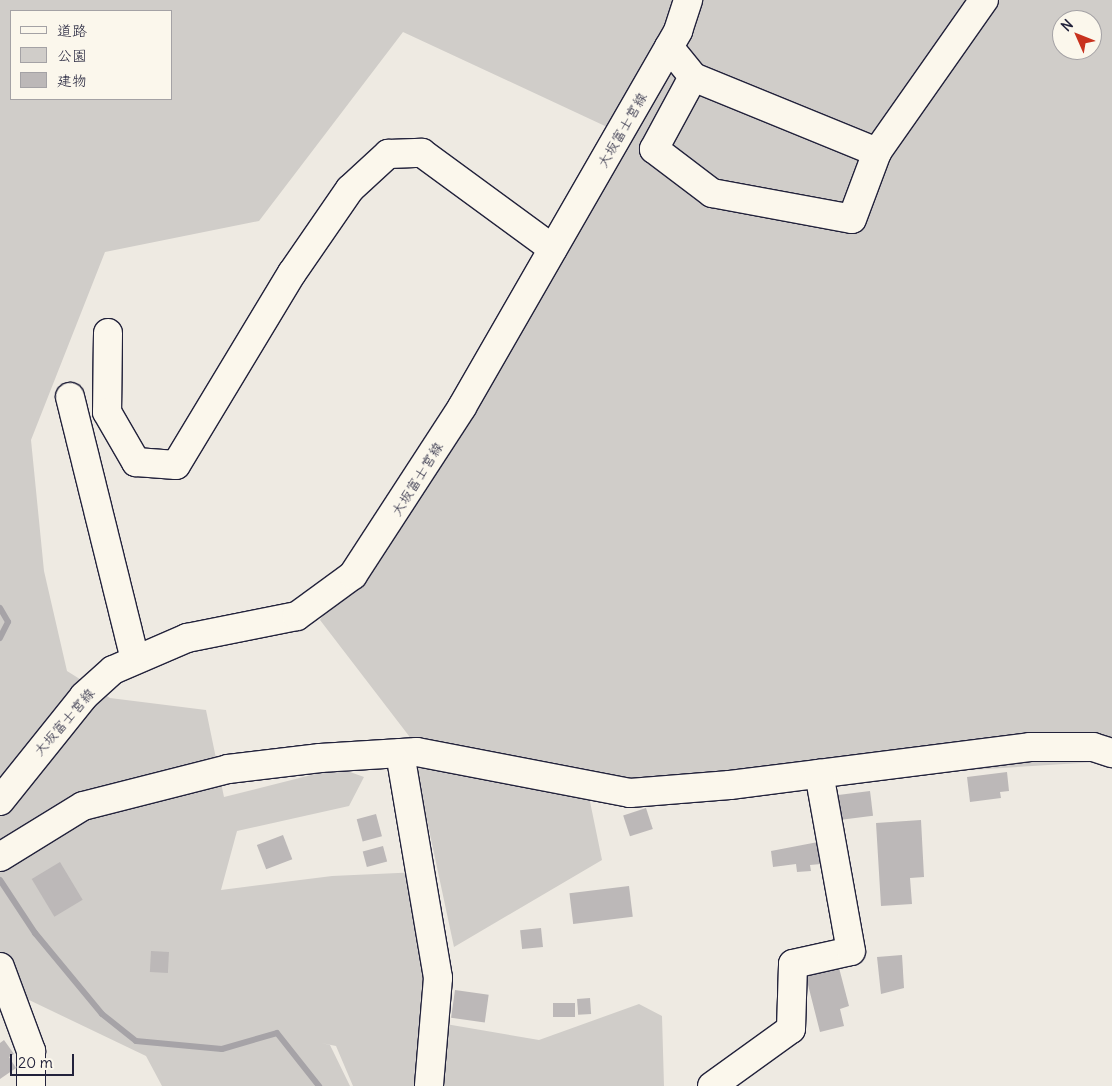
<!DOCTYPE html>
<html>
<head>
<meta charset="utf-8">
<style>
	body { margin:0 }
	#map { position:relative; width:1112px; height:1086px; overflow:hidden; background:#eeeae2; font-family:Delius,"Klee One",sans-serif }
	div>[style] { position:absolute }
	.green>* { inset:0; background:#d0cdc9 }
	.stream>* { height:6px; margin:-3px; padding:0 3px; transform-origin:3px; border-radius:3px; background:#a6a3a7 }
	.building>* { inset:0; background:#bcb8b8; transform-origin:0 0 }
	.roads { filter:drop-shadow(1px 0 #22223b) drop-shadow(-1px 0 #22223b) drop-shadow(0 1px #22223b) drop-shadow(0 -1px #22223b) }
	.minor>* { height:28px; margin:-14px; padding:0 14px; transform-origin:14px; border-radius:14px; background:#fbf7ec }
	.major>* { height:28px; margin:-14px; padding:0 14px; transform-origin:14px; border-radius:14px; background:#fbf7ec }
	span { translate:-50% -50%; white-space:nowrap; text-align:center; line-height:1.15; -webkit-text-stroke:4px #fbf7ec; paint-order:stroke }
	.street-label { font-size:14px; color:#22223b }
	.legend { position:absolute; left:10px; top:10px; width:162px; height:90px; box-sizing:border-box; background:#fbf7ec; border:1px solid #a4a2a5; margin:0; padding:6px 9px; list-style:none; font-size:15px; color:#22223b }
	.legend li { display:flex; align-items:center; gap:10px; height:25px }
	.legend b { width:25px; border:1px solid #a4a2a5 }
	.north { position:absolute; left:1052px; top:10px; width:50px; height:50px; box-sizing:border-box; background:#fbf7ec; border:1px solid #a4a2a5; border-radius:50%; rotate:314deg; font-size:14px; font-weight:700; line-height:20px; text-align:center; color:#22223b }
	.north::after { content:''; display:block; margin:auto; width:18px; height:22px; background:#c8321e; clip-path:polygon(50% 0,100% 100%,50% 72%,0 100%) }
	.scale { position:absolute; left:10px; top:1054px; width:64px; height:22px; box-sizing:border-box; border:2px solid #22223b; border-top:0; padding-left:6px; font-size:15px; line-height:18px; white-space:nowrap; color:#22223b; -webkit-text-stroke:4px #fbf7ec; paint-order:stroke }
</style>
</head>
<body>
<div id="map">
	<div class="green">
		<i style="clip-path:polygon(evenodd,0 0,1112px 0,1112px 761px,717px 786px,587px 787px,602px 860px,454px 947px,409px 736px,320px 620px,620px 133px,403px 32px,259px 221px,105px 252px,31px 440px,44px 571px,67px 671px,110px 698px,206px 710px,224px 797px,339px 768px,364px 777px,349px 806px,237px 831px,221px 890px,332px 876px,420px 872px,434px 1022px,539px 1040px,639px 1004px,662px 1016px,664px 1086px,353px 1086px,336px 1046px,321px 1043px,330px 1045px,350px 1086px,162px 1086px,146px 1056px,27px 999px,0 963px,0 0,11px 11px,171px 11px,171px 99px,11px 99px,11px 11px,0 0,1062px 20px,1092px 20px,1092px 50px,1062px 50px,1062px 20px)"></i>
	</div>
	<div class="stream">
		<i style="left:0;top:608px;width:16px;rotate:60deg"></i>
		<i style="left:8px;top:622px;width:18px;rotate:117deg"></i>
		<i style="left:0;top:880px;width:64px;rotate:56.6deg"></i>
		<i style="left:35px;top:933px;width:105px;rotate:50.4deg"></i>
		<i style="left:102px;top:1014px;width:43px;rotate:38.5deg"></i>
		<i style="left:136px;top:1041px;width:86px;rotate:5.3deg"></i>
		<i style="left:222px;top:1049px;width:57px;rotate:-16.2deg"></i>
		<i style="left:277px;top:1033px;width:68px;rotate:51.6deg"></i>
	</div>
	<div class="building">
		<i style="clip-path:polygon(1007px 772px,1009px 791px,1000px 792px,1001px 798px,970px 802px,967px 777px)"></i>
		<i style="left:870px;top:791px;width:25px;height:32px;rotate:83deg"></i>
		<i style="left:646px;top:808px;width:22px;height:24px;rotate:72deg"></i>
		<i style="left:376px;top:814px;width:23px;height:20px;rotate:75deg"></i>
		<i style="clip-path:polygon(921px 820px,924px 877px,910px 878px,912px 904px,881px 906px,876px 823px)"></i>
		<i style="left:283px;top:835px;width:26px;height:28px;rotate:69deg"></i>
		<i style="clip-path:polygon(818px 842px,821px 864px,810px 865px,811px 871px,797px 872px,796px 864px,773px 867px,771px 851px)"></i>
		<i style="left:383px;top:846px;width:16px;height:21px;rotate:75deg"></i>
		<i style="left:60px;top:862px;width:44px;height:33px;rotate:59deg"></i>
		<i style="left:629px;top:886px;width:31px;height:60px;rotate:83deg"></i>
		<i style="left:541px;top:928px;width:19px;height:21px;rotate:84deg"></i>
		<i style="left:151px;top:951px;width:18px;height:21px;rotate:3deg"></i>
		<i style="clip-path:polygon(902px 955px,904px 988px,881px 994px,877px 957px)"></i>
		<i style="clip-path:polygon(838px 964px,849px 1006px,840px 1009px,844px 1026px,820px 1032px,805px 973px)"></i>
		<i style="left:455px;top:990px;width:34px;height:28px;rotate:8deg"></i>
		<i style="left:590px;top:998px;width:16px;height:13px;rotate:86deg"></i>
		<i style="left:575px;top:1003px;width:14px;height:22px;rotate:90deg"></i>
		<i style="clip-path:polygon(4px 1040px,14px 1054px,9px 1057px,16px 1068px,0 1079px,0 1043px)"></i>
	</div>
	<div class="roads">
		<div class="minor">
			<i style="left:669px;top:47px;width:38px;rotate:51deg"></i>
			<i style="left:693px;top:77px;width:199px;rotate:22.2deg"></i>
			<i style="left:877px;top:152px;width:186px;rotate:-54.9deg"></i>
			<i style="left:693px;top:77px;width:82px;rotate:118.4deg"></i>
			<i style="left:654px;top:149px;width:73px;rotate:37.2deg"></i>
			<i style="left:712px;top:193px;width:142px;rotate:10.5deg"></i>
			<i style="left:852px;top:219px;width:72px;rotate:-69.5deg"></i>
			<i style="left:108px;top:333px;width:79px;rotate:90.7deg"></i>
			<i style="left:107px;top:412px;width:58px;rotate:59.9deg"></i>
			<i style="left:136px;top:462px;width:40px;rotate:4.3deg"></i>
			<i style="left:176px;top:465px;width:224px;rotate:-58.9deg"></i>
			<i style="left:292px;top:273px;width:102px;rotate:-55.4deg"></i>
			<i style="left:350px;top:189px;width:52px;rotate:-42.6deg"></i>
			<i style="left:388px;top:154px;width:34px;rotate:-2deg"></i>
			<i style="left:422px;top:153px;width:162px;rotate:36.2deg"></i>
			<i style="left:70px;top:397px;width:270px;rotate:76.1deg"></i>
			<i style="left:400px;top:753px;width:228px;rotate:80.4deg"></i>
			<i style="left:438px;top:978px;width:108px;rotate:94.8deg"></i>
			<i style="left:0;top:857px;width:97px;rotate:-31.6deg"></i>
			<i style="left:83px;top:806px;width:150px;rotate:-14.3deg"></i>
			<i style="left:228px;top:769px;width:93px;rotate:-6.8deg"></i>
			<i style="left:320px;top:758px;width:97px;rotate:-3.5deg"></i>
			<i style="left:417px;top:752px;width:217px;rotate:10.9deg"></i>
			<i style="left:630px;top:793px;width:100px;rotate:-4.6deg"></i>
			<i style="left:730px;top:785px;width:302px;rotate:-7.2deg"></i>
			<i style="left:1030px;top:747px;width:63px"></i>
			<i style="left:1093px;top:747px;width:20px;rotate:18deg"></i>
			<i style="left:0;top:967px;width:90px;rotate:69.7deg"></i>
			<i style="left:31px;top:1051px;width:35px;rotate:90deg"></i>
			<i style="left:712px;top:1086px;width:97px;rotate:-35.8deg"></i>
			<i style="left:791px;top:1029px;width:65px;rotate:-88.2deg"></i>
			<i style="left:793px;top:964px;width:59px;rotate:-12.6deg"></i>
			<i style="left:851px;top:951px;width:180px;rotate:-100.2deg"></i>
		</div>
		<div class="major">
			<i style="left:0;top:801px;width:134px;rotate:-51.3deg"></i>
			<i style="left:84px;top:696px;width:39px;rotate:-42deg"></i>
			<i style="left:113px;top:670px;width:81px;rotate:-23.4deg"></i>
			<i style="left:187px;top:638px;width:112px;rotate:-11.3deg"></i>
			<i style="left:297px;top:616px;width:69px;rotate:-36.2deg"></i>
			<i style="left:353px;top:575px;width:200px;rotate:-57deg"></i>
			<i style="left:462px;top:407px;width:434px;rotate:-60.1deg"></i>
			<i style="left:678px;top:31px;width:33px;rotate:-72deg"></i>
		</div>
	</div>
	<div class="street-label">
		<span style="left:622px;top:130px;rotate:-60deg">大坂富士宮線</span>
		<span style="left:417px;top:479px;rotate:-58deg">大坂富士宮線</span>
		<span style="left:64px;top:722px;rotate:-49deg">大坂富士宮線</span>
	</div>
	<ul class="legend">
	<li><b style="height:6px;background:#fbf7ec"></b>道路</li>
	<li><b style="height:14px;background:#d0cdc9"></b>公園</li>
	<li><b style="height:14px;background:#bcb8b8"></b>建物</li>
	</ul>
	<div class="north">N</div>
	<div class="scale">20 m</div>
</div>
</body>
</html>
